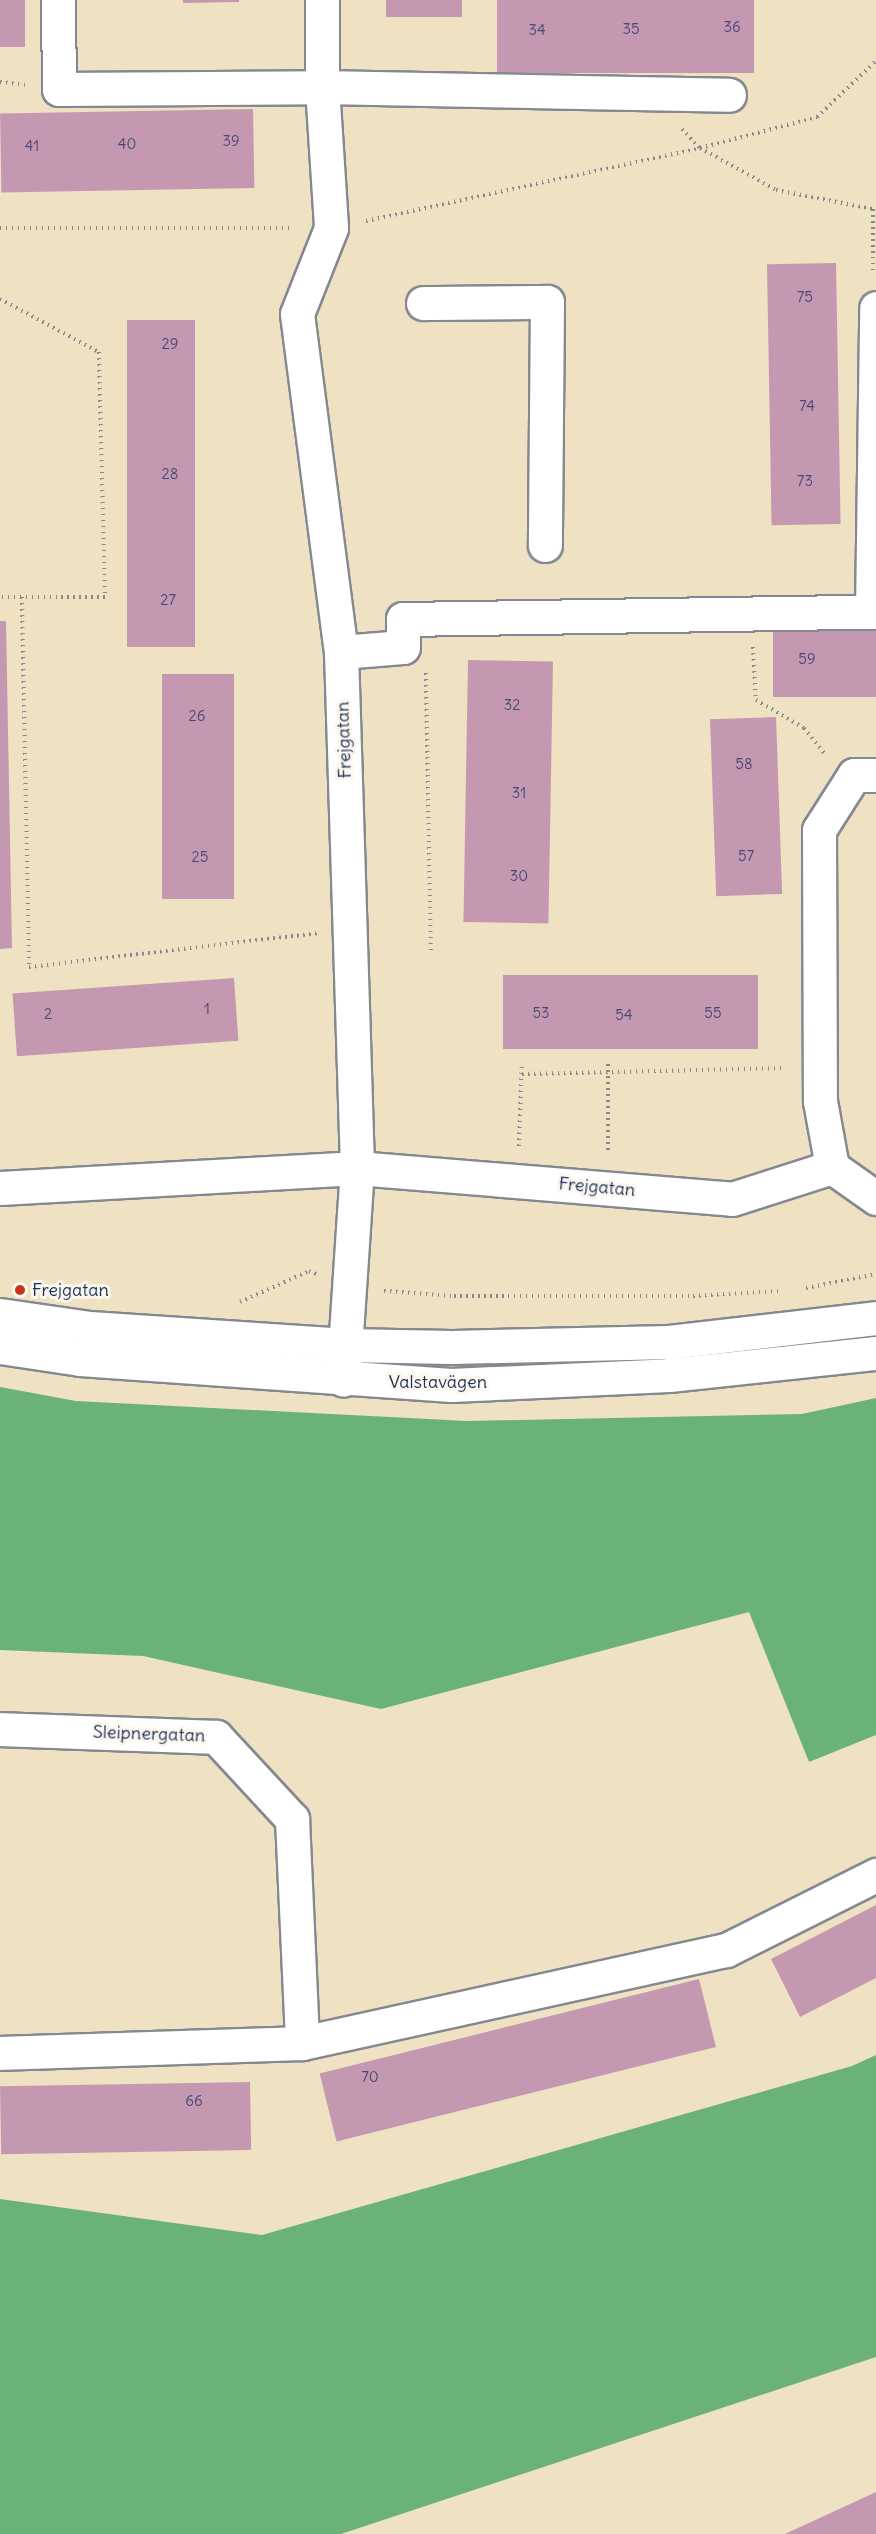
<!DOCTYPE html>
<html>
<head>
<meta charset="utf-8">
<style>
	body { margin:0 }
	#map { position:relative; width:876px; height:2534px; overflow:hidden; background:#efe2c2; font-family:Delius,sans-serif }
	div>[style] { position:absolute }
	.forest>* { inset:0; background:#6bb27a }
	.building>* { inset:0; background:#c598b2; transform-origin:0 0 }
	.path>* { height:4px; margin-top:-2px; transform-origin:0; background:repeating-linear-gradient(90deg,#858890 0 1.5px,transparent 0 6px) }
	.roads { filter:drop-shadow(2px 0 #858890) drop-shadow(-2px 0 #858890) drop-shadow(0 2px #858890) drop-shadow(0 -2px #858890) }
	.minor>* { height:33px; margin:-16.5px; padding:0 16.5px; transform-origin:16.5px; border-radius:16.5px; background:#fff }
	.dots>* { width:16px; height:16px; translate:-50% -50%; box-sizing:border-box; border:3px solid #fbf7ec; border-radius:50% }
	span { translate:-50% -50%; white-space:nowrap; text-align:center; line-height:1.15; -webkit-text-stroke:6px #fbf7ec; paint-order:stroke }
	.number-label { font-size:15px; color:#464973 }
	.number-label span { -webkit-text-stroke-width:0 }
	.street-label { font-size:18px; color:#1b2f5e }
	.poi-label { font-size:18px; color:#1b2f5e }
	.left { translate:0 -50%; text-align:left }
</style>
</head>
<body>
<div id="map">
	<div class="forest">
		<i style="clip-path:polygon(0 1387px,76px 1401px,467px 1421px,802px 1414px,876px 1398px,876px 1735px,809px 1762px,749px 1612px,381px 1709px,143px 1656px,0 1650px)"></i>
		<i style="clip-path:polygon(876px 2055px,876px 2357px,341px 2534px,0 2534px,0 2199px,262px 2235px,852px 2066px)"></i>
	</div>
	<div class="building">
		<i style="left:0;top:0;width:25px;height:47px"></i>
		<i style="clip-path:polygon(183px 0,239px 0,239px 2px,183px 3px)"></i>
		<i style="left:386px;top:0;width:76px;height:17px"></i>
		<i style="left:497px;top:0;width:257px;height:73px"></i>
		<i style="left:253px;top:109px;width:79px;height:253px;rotate:89deg"></i>
		<i style="left:836px;top:263px;width:261px;height:69px;rotate:89deg"></i>
		<i style="left:127px;top:320px;width:68px;height:327px"></i>
		<i style="clip-path:polygon(0 621px,6px 621px,12px 948px,0 949px)"></i>
		<i style="left:876px;top:627px;width:70px;height:103px;rotate:90deg"></i>
		<i style="left:468px;top:660px;width:85px;height:262px;rotate:1deg"></i>
		<i style="left:162px;top:674px;width:72px;height:225px"></i>
		<i style="left:776px;top:717px;width:177px;height:66px;rotate:88deg"></i>
		<i style="left:758px;top:975px;width:74px;height:255px;rotate:90deg"></i>
		<i style="left:234px;top:978px;width:63px;height:222px;rotate:86deg"></i>
		<i style="clip-path:polygon(876px 1905px,876px 1978px,800px 2017px,771px 1959px)"></i>
		<i style="left:699px;top:1979px;width:70px;height:391px;rotate:76deg"></i>
		<i style="left:250px;top:2082px;width:68px;height:250px;rotate:89deg"></i>
		<i style="clip-path:polygon(876px 2492px,876px 2534px,785px 2534px)"></i>
	</div>
	<div class="path">
		<i style="left:0;top:82px;width:25px;rotate:7deg"></i>
		<i style="left:682px;top:129px;width:26px;rotate:47deg"></i>
		<i style="left:700px;top:148px;width:87px;rotate:28.9deg"></i>
		<i style="left:776px;top:190px;width:99px;rotate:11.1deg"></i>
		<i style="left:873px;top:209px;width:65px;rotate:90deg"></i>
		<i style="left:366px;top:221px;width:342px;rotate:-12.3deg"></i>
		<i style="left:700px;top:148px;width:121px;rotate:-14.8deg"></i>
		<i style="left:817px;top:117px;width:81px;rotate:-43.5deg"></i>
		<i style="left:0;top:228px;width:293px"></i>
		<i style="left:0;top:299px;width:112px;rotate:28.2deg"></i>
		<i style="left:99px;top:352px;width:245px;rotate:88.6deg"></i>
		<i style="left:105px;top:597px;width:105px;rotate:180deg"></i>
		<i style="left:22px;top:597px;width:370px;rotate:88.9deg"></i>
		<i style="left:29px;top:967px;width:290px;rotate:-6.7deg"></i>
		<i style="left:753px;top:647px;width:53px;rotate:86.8deg"></i>
		<i style="left:756px;top:700px;width:56px;rotate:30.3deg"></i>
		<i style="left:804px;top:728px;width:35px;rotate:51deg"></i>
		<i style="left:426px;top:673px;width:282px;rotate:89deg"></i>
		<i style="left:608px;top:1064px;width:90px;rotate:90deg"></i>
		<i style="left:522px;top:1074px;width:263px;rotate:-1.3deg"></i>
		<i style="left:519px;top:1146px;width:84px;rotate:-88deg"></i>
		<i style="left:806px;top:1288px;width:71px;rotate:-11.3deg"></i>
		<i style="left:384px;top:1291px;width:70px;rotate:4.1deg"></i>
		<i style="left:454px;top:1296px;width:239px"></i>
		<i style="left:693px;top:1296px;width:85px;rotate:-3.4deg"></i>
		<i style="left:240px;top:1302px;width:76px;rotate:-24.2deg"></i>
		<i style="left:309px;top:1271px;width:8px;rotate:23deg"></i>
	</div>
	<div class="roads">
		<div class="minor">
			<i style="left:58px;top:0;width:89px;rotate:89.4deg"></i>
			<i style="left:59px;top:89px;width:263px;rotate:-0.4deg"></i>
			<i style="left:322px;top:87px;width:407px;rotate:1.1deg"></i>
			<i style="left:322px;top:0;width:87px;rotate:90deg"></i>
			<i style="left:322px;top:87px;width:141px;rotate:86.3deg"></i>
			<i style="left:331px;top:228px;width:92px;rotate:111.6deg"></i>
			<i style="left:297px;top:314px;width:341px;rotate:82.6deg"></i>
			<i style="left:341px;top:652px;width:516px;rotate:88.22deg"></i>
			<i style="left:357px;top:1168px;width:212px;rotate:93.8deg"></i>
			<i style="left:423px;top:303px;width:124px;rotate:-0.5deg"></i>
			<i style="left:547px;top:302px;width:243px;rotate:90.5deg"></i>
			<i style="left:341px;top:652px;width:62px;rotate:-4.6deg"></i>
			<i style="left:403px;top:647px;width:28px;rotate:-90deg"></i>
			<i style="left:403px;top:619px;width:469px;rotate:-0.9deg"></i>
			<i style="left:872px;top:612px;width:304px;rotate:-89.2deg"></i>
			<i style="left:876px;top:775px;width:22px;rotate:180deg"></i>
			<i style="left:854px;top:775px;width:65px;rotate:122.5deg"></i>
			<i style="left:819px;top:830px;width:271px;rotate:89.8deg"></i>
			<i style="left:820px;top:1101px;width:67px;rotate:79.7deg"></i>
			<i style="left:832px;top:1167px;width:54px;rotate:35.2deg"></i>
			<i style="left:0;top:1188px;width:358px;rotate:-3.2deg"></i>
			<i style="left:357px;top:1168px;width:376px;rotate:4.7deg"></i>
			<i style="left:732px;top:1199px;width:105px;rotate:-17.7deg"></i>
			<i style="left:0;top:1315px;width:91px;rotate:8.2deg"></i>
			<i style="left:90px;top:1328px;width:256px;rotate:3.8deg"></i>
			<i style="left:345px;top:1345px;width:107px;rotate:1.1deg"></i>
			<i style="left:452px;top:1347px;width:217px;rotate:-1.3deg"></i>
			<i style="left:669px;top:1342px;width:208px;rotate:-6.6deg"></i>
			<i style="left:0;top:1347px;width:81px;rotate:8.5deg"></i>
			<i style="left:80px;top:1359px;width:372px;rotate:4deg"></i>
			<i style="left:451px;top:1385px;width:218px;rotate:-2.6deg"></i>
			<i style="left:669px;top:1375px;width:208px;rotate:-6.1deg"></i>
			<i style="left:0;top:1729px;width:216px;rotate:2.1deg"></i>
			<i style="left:216px;top:1737px;width:112px;rotate:47.2deg"></i>
			<i style="left:292px;top:1819px;width:224px;rotate:87.4deg"></i>
			<i style="left:302px;top:2043px;width:302px;rotate:178.1deg"></i>
			<i style="left:302px;top:2043px;width:434px;rotate:-12.4deg"></i>
			<i style="left:726px;top:1950px;width:168px;rotate:-26.6deg"></i>
		</div>
	</div>
	<div class="dots">
		<i style="left:20px;top:1290px;background:#c8321e"></i>
	</div>
	<div class="number-label">
		<span style="left:732px;top:27px">36</span>
		<span style="left:631px;top:29px">35</span>
		<span style="left:537px;top:30px">34</span>
		<span style="left:231px;top:141px">39</span>
		<span style="left:127px;top:144px">40</span>
		<span style="left:32px;top:146px">41</span>
		<span style="left:805px;top:297px">75</span>
		<span style="left:170px;top:344px">29</span>
		<span style="left:807px;top:406px">74</span>
		<span style="left:170px;top:474px">28</span>
		<span style="left:805px;top:481px">73</span>
		<span style="left:168px;top:600px">27</span>
		<span style="left:807px;top:659px">59</span>
		<span style="left:512px;top:705px">32</span>
		<span style="left:197px;top:716px">26</span>
		<span style="left:744px;top:764px">58</span>
		<span style="left:519px;top:793px">31</span>
		<span style="left:746px;top:856px">57</span>
		<span style="left:200px;top:857px">25</span>
		<span style="left:519px;top:876px">30</span>
		<span style="left:207px;top:1009px">1</span>
		<span style="left:541px;top:1013px">53</span>
		<span style="left:713px;top:1013px">55</span>
		<span style="left:48px;top:1014px">2</span>
		<span style="left:624px;top:1015px">54</span>
		<span style="left:370px;top:2077px">70</span>
		<span style="left:194px;top:2101px">66</span>
	</div>
	<div class="street-label">
		<span style="left:344px;top:740px;rotate:-92deg">Frejgatan</span>
		<span style="left:597px;top:1187px;rotate:5deg">Frejgatan</span>
		<span style="left:438px;top:1382px">Valstavägen</span>
		<span style="left:149px;top:1734px;rotate:2deg">Sleipnergatan</span>
	</div>
	<div class="poi-label">
		<span class="left" style="left:32px;top:1290px">Frejgatan</span>
	</div>
</div>
</body>
</html>
